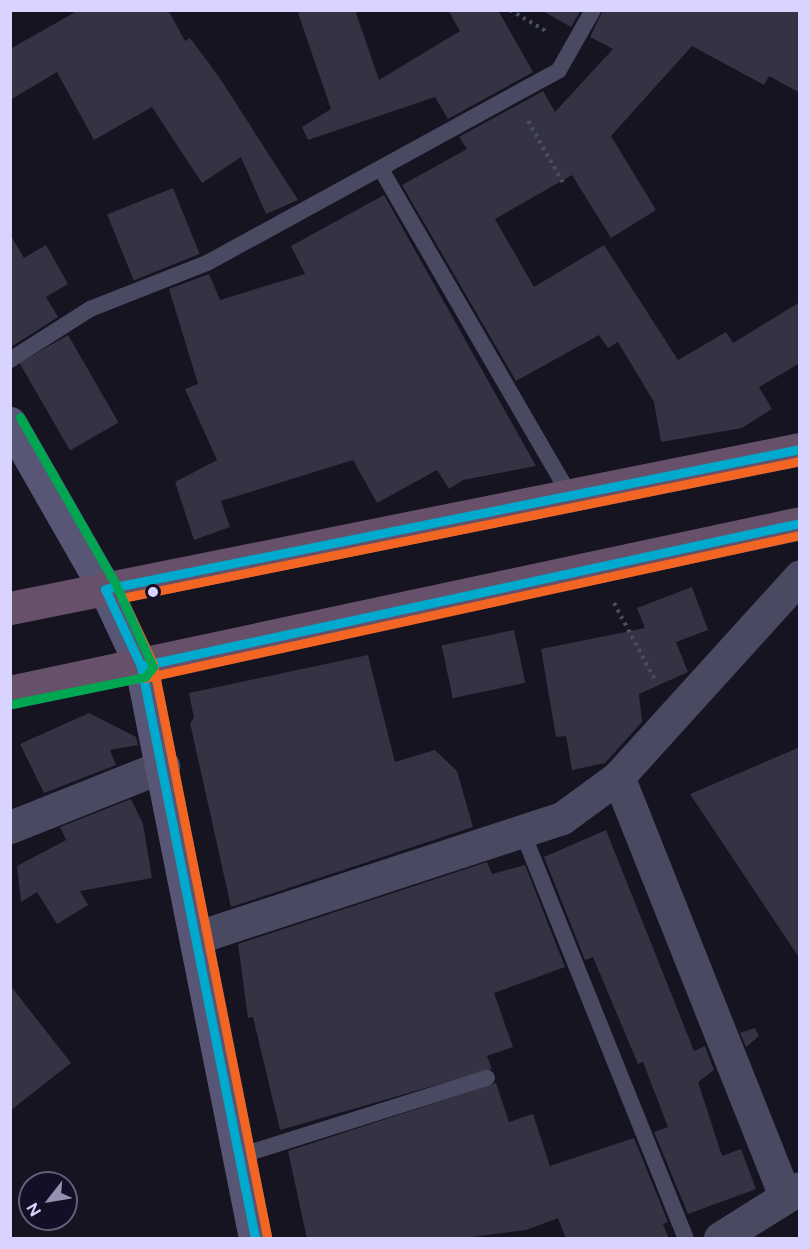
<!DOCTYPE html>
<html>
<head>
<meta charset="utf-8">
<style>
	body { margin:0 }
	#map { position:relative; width:810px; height:1249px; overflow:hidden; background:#161421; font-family:Figtree,sans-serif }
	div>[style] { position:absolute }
	.building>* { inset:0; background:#343243; transform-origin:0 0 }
	.path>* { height:4px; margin-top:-2px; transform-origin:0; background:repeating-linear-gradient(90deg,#44505f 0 3px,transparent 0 7.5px) }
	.lane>* { height:16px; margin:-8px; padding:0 8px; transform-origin:8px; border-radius:8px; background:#4a4962 }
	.street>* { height:33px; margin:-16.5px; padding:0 16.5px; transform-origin:16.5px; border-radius:16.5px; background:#4a4962 }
	.secondary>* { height:33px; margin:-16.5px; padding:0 16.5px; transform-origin:16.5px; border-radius:16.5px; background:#575674 }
	.highway>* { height:33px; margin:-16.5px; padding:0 16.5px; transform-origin:16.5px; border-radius:16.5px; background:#67516a }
	.bus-1>* { height:9px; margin:-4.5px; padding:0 4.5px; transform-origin:4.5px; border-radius:4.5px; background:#00a9ce }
	.bus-2>* { height:9px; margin:-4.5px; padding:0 4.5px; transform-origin:4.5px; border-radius:4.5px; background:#f26522 }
	.bus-3>* { height:9px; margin:-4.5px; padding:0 4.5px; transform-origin:4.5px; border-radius:4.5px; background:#00a651 }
	.dots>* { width:16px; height:16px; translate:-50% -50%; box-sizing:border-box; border:3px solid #130f26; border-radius:50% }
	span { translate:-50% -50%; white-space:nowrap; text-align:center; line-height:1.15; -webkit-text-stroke:5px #130f26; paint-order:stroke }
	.frame { position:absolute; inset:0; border:12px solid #d9d4ff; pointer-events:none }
	.north { position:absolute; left:18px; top:1171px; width:60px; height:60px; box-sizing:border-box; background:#130f26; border:2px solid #625e7d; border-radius:50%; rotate:239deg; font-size:16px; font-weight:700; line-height:24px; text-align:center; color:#d9d4ff }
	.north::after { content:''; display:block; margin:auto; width:21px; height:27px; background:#9591b1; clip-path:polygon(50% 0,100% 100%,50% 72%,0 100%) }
</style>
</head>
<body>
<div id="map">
	<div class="building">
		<i style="clip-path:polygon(79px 10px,168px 10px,185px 41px,190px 38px,219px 77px,298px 200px,266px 214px,241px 157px,202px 183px,152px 107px,94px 140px,57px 72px,10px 100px,10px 49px)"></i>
		<i style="clip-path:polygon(297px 10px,355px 10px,379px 80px,460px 31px,448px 10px,498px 10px,533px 72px,448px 119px,435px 97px,308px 140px,302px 127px,331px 109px)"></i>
		<i style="clip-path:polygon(541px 10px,581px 10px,571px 27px)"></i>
		<i style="clip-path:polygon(603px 10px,800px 10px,800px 93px,769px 76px,764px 85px,692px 46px,611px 136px,656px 210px,611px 238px,572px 175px,495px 219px,534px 287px,604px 245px,678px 360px,726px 332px,733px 343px,800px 302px,800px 363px,759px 387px,772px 409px,742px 428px,661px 442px,654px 402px,618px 342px,608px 348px,599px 335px,516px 381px,402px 185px,467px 149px,459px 137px,543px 91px,555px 112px,613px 49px,590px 37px)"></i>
		<i style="left:173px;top:188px;width:71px;height:71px;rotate:68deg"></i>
		<i style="clip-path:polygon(384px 195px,536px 466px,463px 480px,449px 489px,437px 470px,377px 503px,353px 460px,221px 501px,230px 527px,194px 540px,175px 482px,217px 460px,185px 389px,198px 384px,169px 289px,209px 274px,220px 300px,305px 274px,291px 246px)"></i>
		<i style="clip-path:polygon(10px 234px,24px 258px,46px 245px,68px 284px,46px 297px,58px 317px,11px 347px)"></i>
		<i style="left:68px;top:335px;width:101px;height:56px;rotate:60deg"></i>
		<i style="clip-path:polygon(692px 587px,708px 630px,676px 642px,688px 672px,639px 694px,642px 722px,605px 763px,572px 770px,566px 736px,556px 737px,541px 649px,645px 628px,637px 608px)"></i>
		<i style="left:514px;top:630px;width:54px;height:74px;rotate:78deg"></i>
		<i style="clip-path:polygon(368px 655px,395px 762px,435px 750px,457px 771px,473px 827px,231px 907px,190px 723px,194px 718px,189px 693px)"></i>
		<i style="clip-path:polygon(89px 713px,136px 737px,138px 745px,110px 750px,116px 765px,44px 793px,20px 744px)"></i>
		<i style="clip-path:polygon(800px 747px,800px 959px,690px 794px)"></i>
		<i style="clip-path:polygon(131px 799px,143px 824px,152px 878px,80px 891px,88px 905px,57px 924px,37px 892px,21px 902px,17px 866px,66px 840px,60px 827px)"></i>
		<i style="clip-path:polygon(606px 830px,694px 1051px,705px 1046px,714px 1070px,698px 1082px,722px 1156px,741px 1149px,756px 1189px,688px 1214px,654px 1132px,668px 1127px,643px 1062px,638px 1064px,593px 957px,585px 960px,544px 857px)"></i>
		<i style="clip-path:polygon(487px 862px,492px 874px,525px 865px,565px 967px,494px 993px,513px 1047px,487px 1056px,492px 1069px,280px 1130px,253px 1017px,248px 1018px,238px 944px)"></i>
		<i style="clip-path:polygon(10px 985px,71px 1063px,10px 1111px)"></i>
		<i style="clip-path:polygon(755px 1028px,759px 1036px,746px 1047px,740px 1033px)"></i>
		<i style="clip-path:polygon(496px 1083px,509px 1122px,533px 1114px,550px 1166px,634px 1138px,668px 1222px,663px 1224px,669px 1239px,566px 1239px,558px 1218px,526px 1230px,456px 1239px,307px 1239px,288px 1151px)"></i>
	</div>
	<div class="path">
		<i style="left:510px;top:10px;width:42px;rotate:30.3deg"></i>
		<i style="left:528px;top:121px;width:75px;rotate:60.4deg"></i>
		<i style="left:614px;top:603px;width:85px;rotate:61.9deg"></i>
	</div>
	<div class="lane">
		<i style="left:382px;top:171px;width:372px;rotate:59.9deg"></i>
		<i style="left:10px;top:360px;width:95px;rotate:-32.5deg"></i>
		<i style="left:90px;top:309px;width:126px;rotate:-21.5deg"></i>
		<i style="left:207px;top:263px;width:401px;rotate:-28.7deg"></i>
		<i style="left:559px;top:70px;width:69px;rotate:-60.5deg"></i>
		<i style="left:522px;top:831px;width:439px;rotate:68.1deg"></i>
		<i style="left:239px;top:1156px;width:260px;rotate:-17.5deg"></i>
	</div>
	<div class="street">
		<i style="left:10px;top:827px;width:165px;rotate:-21.7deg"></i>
		<i style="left:198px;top:937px;width:383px;rotate:-18.1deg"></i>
		<i style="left:562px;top:818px;width:69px;rotate:-36.2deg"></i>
		<i style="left:785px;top:1196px;width:451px;rotate:-111.7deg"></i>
		<i style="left:618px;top:777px;width:271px;rotate:-47.8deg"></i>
		<i style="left:720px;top:1238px;width:94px;rotate:-32deg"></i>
	</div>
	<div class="secondary">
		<i style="left:10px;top:423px;width:191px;rotate:60.2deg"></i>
		<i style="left:105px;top:589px;width:85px;rotate:64.9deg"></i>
		<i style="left:141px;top:666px;width:583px;rotate:78.73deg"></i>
	</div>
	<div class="highway">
		<i style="left:10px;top:608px;width:806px;rotate:-11.38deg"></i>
		<i style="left:10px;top:692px;width:808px;rotate:-12.07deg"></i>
	</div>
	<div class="bus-1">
		<i style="left:141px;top:666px;width:674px;rotate:-12.24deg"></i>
		<i style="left:255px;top:1238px;width:583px;rotate:-101.27deg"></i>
		<i style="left:141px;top:666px;width:85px;rotate:-115.1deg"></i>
		<i style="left:105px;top:589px;width:709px;rotate:-11.39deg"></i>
	</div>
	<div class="bus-2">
		<i style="left:144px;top:678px;width:671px;rotate:-12.3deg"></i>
		<i style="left:267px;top:1236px;width:583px;rotate:-101.27deg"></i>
		<i style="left:153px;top:664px;width:73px;rotate:-115.2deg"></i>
		<i style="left:122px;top:598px;width:692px;rotate:-11.42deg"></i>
	</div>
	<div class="bus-3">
		<i style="left:12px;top:704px;width:136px;rotate:-11.5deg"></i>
		<i style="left:145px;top:677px;width:13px;rotate:-51deg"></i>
		<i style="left:153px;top:667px;width:92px;rotate:-114.3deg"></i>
		<i style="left:115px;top:583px;width:191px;rotate:-119.8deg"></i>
	</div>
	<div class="dots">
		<i style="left:153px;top:592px;background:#d9d4ff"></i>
	</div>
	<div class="frame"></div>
	<div class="north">N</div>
</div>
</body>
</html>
